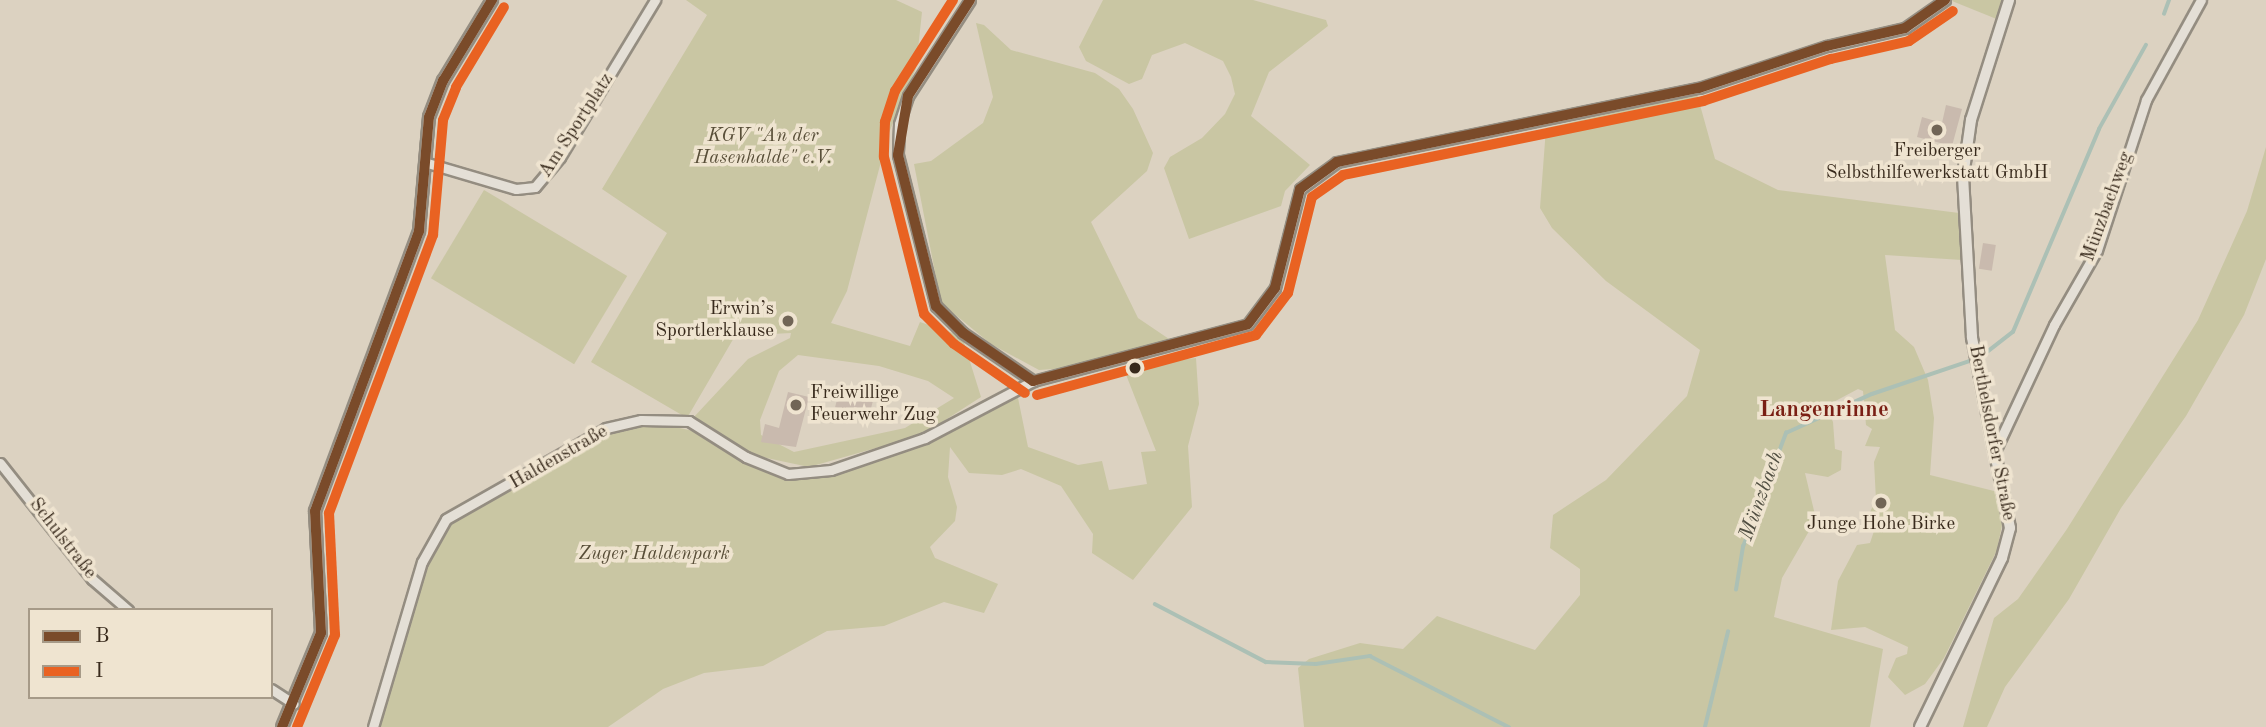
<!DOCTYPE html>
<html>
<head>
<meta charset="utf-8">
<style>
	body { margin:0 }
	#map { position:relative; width:2266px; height:727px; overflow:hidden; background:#dcd2c1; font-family:"Old Standard TT",serif }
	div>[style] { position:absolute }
	.green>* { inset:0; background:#c9c6a3; transform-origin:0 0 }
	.stream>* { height:3.5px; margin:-1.75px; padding:0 1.75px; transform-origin:1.75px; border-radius:1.75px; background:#acc0b5 }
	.building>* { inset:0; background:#c9baae; transform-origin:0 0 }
	.roads { filter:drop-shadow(2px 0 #948d81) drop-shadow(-2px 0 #948d81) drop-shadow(0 2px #948d81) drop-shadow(0 -2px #948d81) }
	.minor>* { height:9px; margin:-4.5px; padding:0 4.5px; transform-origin:4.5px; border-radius:4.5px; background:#e4dfd6 }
	.tertiary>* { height:10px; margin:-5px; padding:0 5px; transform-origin:5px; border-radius:5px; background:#e4dfd6 }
	.bus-1>* { height:10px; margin:-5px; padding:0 5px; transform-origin:5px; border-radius:5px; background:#7a4b2a }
	.bus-2>* { height:10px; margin:-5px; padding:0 5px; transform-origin:5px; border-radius:5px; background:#e96222 }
	.dots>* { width:19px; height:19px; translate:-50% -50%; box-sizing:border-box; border:4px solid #efe4d0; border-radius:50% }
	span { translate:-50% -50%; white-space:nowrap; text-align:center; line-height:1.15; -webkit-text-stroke:7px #efe4d0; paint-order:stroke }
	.street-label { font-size:19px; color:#382a1c }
	.park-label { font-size:19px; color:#584e38; font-style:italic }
	.poi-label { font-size:19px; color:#382a1c }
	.right { translate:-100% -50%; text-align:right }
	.left { translate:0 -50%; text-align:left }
	.water-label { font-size:21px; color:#504e41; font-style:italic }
	.quarter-label { font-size:23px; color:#7a1f14; font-weight:700 }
	.legend { position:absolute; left:28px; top:608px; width:245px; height:91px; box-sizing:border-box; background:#efe4d0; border:2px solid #a69a88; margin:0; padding:9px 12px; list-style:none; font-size:21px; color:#382a1c }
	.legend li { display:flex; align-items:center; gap:14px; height:35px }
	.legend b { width:35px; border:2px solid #a69a88 }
</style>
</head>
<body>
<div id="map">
	<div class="green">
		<i style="clip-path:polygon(evenodd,686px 0,896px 0,922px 12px,916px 68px,888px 135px,847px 291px,831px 323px,910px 346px,920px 322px,962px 336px,981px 397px,922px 435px,809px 467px,748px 454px,693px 418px,748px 359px,790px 338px,791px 333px,735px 336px,687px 418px,591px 362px,667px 233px,602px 189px,707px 15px,686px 0,798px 355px,879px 366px,928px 381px,954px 398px,905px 428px,794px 452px,761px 435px,760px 420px,779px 371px,798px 355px)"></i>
		<i style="clip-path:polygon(1103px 0,1253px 0,1326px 20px,1328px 26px,1269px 72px,1251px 116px,1310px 165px,1285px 191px,1281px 206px,1189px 239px,1164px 168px,1170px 157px,1202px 138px,1225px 114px,1235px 94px,1231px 77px,1223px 61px,1185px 43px,1152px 55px,1142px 79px,1129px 84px,1086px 61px,1079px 47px)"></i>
		<i style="clip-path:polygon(2002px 0,1999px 20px,1952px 1px,1953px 0)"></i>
		<i style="clip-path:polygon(976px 23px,984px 25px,1011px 50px,1095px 73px,1119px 89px,1133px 109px,1153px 153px,1147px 171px,1091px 222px,1138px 318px,1169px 339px,1067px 368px,1039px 370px,991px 344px,941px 303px,914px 164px,931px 161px,983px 123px,993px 97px)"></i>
		<i style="clip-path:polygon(1697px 94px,1715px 159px,1778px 190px,1959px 213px,1962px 260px,1885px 255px,1895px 330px,1914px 347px,1928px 380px,1934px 418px,1930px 475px,1998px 492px,2004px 515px,1997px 550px,1944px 658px,1925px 684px,1905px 695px,1888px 677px,1896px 658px,1907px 654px,1908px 647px,1865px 627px,1831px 630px,1838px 581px,1857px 545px,1870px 543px,1876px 525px,1869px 514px,1876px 500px,1874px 462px,1880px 447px,1865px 446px,1872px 429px,1866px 425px,1863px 391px,1858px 389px,1826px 406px,1833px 422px,1835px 449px,1842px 451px,1841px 470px,1828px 477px,1805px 473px,1816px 519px,1782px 578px,1774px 617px,1883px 649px,1870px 727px,1304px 727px,1298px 668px,1309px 659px,1360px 643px,1403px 649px,1437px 616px,1535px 650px,1580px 595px,1580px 569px,1550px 548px,1553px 515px,1606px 480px,1687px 396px,1700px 350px,1606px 281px,1552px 228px,1540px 208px,1546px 128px)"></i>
		<i style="clip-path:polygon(2266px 147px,2266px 259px,2244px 315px,2186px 416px,2121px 508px,2069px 599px,2005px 687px,1987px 727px,1963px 727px,1994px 618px,2018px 599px,2067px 529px,2198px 320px,2247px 211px)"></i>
		<i style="left:484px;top:190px;width:167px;height:103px;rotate:31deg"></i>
		<i style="clip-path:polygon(1196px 358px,1199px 404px,1188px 446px,1192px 507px,1133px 580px,1092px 553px,1093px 534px,1061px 486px,1021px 469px,1002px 475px,969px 473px,950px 447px,948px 477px,957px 507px,955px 521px,930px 547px,935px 558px,998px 584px,984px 613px,944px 602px,884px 626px,827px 631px,763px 666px,704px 673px,663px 689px,608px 727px,380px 727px,424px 564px,449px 521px,606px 434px,642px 425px,675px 427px,712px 435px,788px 476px,832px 473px,926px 440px,1017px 393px,1028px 447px,1078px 465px,1102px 461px,1109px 490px,1147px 484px,1141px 452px,1156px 451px,1123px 367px)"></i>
	</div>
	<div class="stream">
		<i style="left:2164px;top:14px;width:15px;rotate:-70deg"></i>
		<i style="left:1982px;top:356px;width:39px;rotate:-38deg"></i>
		<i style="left:2013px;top:332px;width:220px;rotate:-67deg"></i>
		<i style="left:2099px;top:129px;width:96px;rotate:-60.8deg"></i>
		<i style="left:1736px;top:590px;width:44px;rotate:-80.8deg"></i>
		<i style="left:1743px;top:547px;width:122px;rotate:-69.3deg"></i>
		<i style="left:1786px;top:433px;width:94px;rotate:-24.4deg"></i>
		<i style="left:1872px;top:394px;width:103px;rotate:-18.6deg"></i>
		<i style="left:1155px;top:604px;width:125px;rotate:27.6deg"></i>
		<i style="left:1266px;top:662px;width:50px;rotate:2.3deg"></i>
		<i style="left:1316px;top:664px;width:55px;rotate:-8.4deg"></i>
		<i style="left:1370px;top:656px;width:156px;rotate:27.1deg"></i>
		<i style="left:1705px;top:727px;width:98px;rotate:-76.4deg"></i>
	</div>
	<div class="building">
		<i style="clip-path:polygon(1946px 105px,1962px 109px,1952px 146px,1917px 137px,1922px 117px,1942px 123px)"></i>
		<i style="left:1983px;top:243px;width:13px;height:26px;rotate:9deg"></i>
		<i style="left:841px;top:385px;width:35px;height:23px;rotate:15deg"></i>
		<i style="clip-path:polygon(788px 392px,809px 397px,796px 447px,761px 442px,765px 424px,779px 428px)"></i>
	</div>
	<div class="roads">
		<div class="minor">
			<i style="left:970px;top:0;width:114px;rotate:122.9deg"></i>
			<i style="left:908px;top:96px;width:29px;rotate:108deg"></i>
			<i style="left:899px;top:124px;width:31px;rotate:92deg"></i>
			<i style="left:898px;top:155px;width:156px;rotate:75.9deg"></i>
			<i style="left:936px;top:306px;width:38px;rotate:45deg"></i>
			<i style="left:963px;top:333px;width:85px;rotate:34.4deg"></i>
			<i style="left:424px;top:162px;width:96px;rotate:16.4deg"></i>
			<i style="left:516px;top:189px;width:19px;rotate:-6deg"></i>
			<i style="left:535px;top:187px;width:39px;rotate:-50deg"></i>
			<i style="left:560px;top:157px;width:184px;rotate:-58.8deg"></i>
			<i style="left:1995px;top:451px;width:139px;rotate:-64.9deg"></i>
			<i style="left:2054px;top:325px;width:86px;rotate:-60.2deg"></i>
			<i style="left:2097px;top:250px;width:158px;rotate:-71.9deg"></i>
			<i style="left:2146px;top:100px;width:114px;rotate:-61.2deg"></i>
			<i style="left:0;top:463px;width:148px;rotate:51.6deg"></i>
			<i style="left:92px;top:579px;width:48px;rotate:40.7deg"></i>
			<i style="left:271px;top:689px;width:27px;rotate:33deg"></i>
			<i style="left:373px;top:727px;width:172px;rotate:-73.5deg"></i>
			<i style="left:422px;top:562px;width:49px;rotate:-60.8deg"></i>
			<i style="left:446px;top:519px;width:184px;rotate:-29.6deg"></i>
			<i style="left:606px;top:428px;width:36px;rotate:-13deg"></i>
			<i style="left:641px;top:420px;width:48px;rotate:1.2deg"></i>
			<i style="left:689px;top:421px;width:67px;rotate:32.3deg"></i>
			<i style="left:746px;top:457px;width:45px;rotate:22deg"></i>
			<i style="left:788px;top:474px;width:43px;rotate:-5.3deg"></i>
			<i style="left:831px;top:470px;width:99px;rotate:-18.8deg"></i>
			<i style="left:925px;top:438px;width:122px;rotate:-27.8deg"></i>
			<i style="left:1033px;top:381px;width:222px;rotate:-14.8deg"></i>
			<i style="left:1248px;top:324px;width:45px;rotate:-53.1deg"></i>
			<i style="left:1275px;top:288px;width:102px;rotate:-75.8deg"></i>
			<i style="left:1300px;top:189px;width:46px;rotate:-36.1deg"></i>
			<i style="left:1337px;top:162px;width:369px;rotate:-11.6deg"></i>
			<i style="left:1699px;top:88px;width:135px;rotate:-18.2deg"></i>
			<i style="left:1827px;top:46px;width:80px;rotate:-13deg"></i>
			<i style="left:1905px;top:28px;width:49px;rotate:-35deg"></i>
		</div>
		<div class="tertiary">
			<i style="left:282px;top:727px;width:102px;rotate:-67.5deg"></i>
			<i style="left:321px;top:633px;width:122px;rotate:-92.8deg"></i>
			<i style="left:315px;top:511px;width:299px;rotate:-69.6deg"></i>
			<i style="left:419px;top:231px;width:114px;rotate:-85deg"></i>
			<i style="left:429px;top:117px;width:39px;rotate:-69deg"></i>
			<i style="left:443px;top:81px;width:95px;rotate:-58.8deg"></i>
			<i style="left:1920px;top:727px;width:188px;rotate:-64.1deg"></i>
			<i style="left:2002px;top:558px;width:31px;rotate:-75deg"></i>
			<i style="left:2010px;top:528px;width:195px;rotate:-101.3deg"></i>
			<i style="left:1972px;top:337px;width:160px;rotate:-93.2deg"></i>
			<i style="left:1963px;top:177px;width:58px;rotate:-82deg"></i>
			<i style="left:1971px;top:120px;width:126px;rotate:-72.4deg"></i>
		</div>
	</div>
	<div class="bus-1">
		<i style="left:970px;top:0;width:114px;rotate:122.9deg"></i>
		<i style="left:908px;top:96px;width:60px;rotate:99.6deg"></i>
		<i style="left:898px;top:155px;width:156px;rotate:75.9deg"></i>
		<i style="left:936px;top:306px;width:38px;rotate:45deg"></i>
		<i style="left:963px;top:333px;width:85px;rotate:34.4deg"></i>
		<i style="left:1033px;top:381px;width:222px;rotate:-14.8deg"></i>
		<i style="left:1248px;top:324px;width:45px;rotate:-53.1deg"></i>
		<i style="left:1275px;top:288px;width:102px;rotate:-75.8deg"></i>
		<i style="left:1300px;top:189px;width:46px;rotate:-36.1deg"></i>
		<i style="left:1337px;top:162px;width:369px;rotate:-11.6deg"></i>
		<i style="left:1699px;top:88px;width:135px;rotate:-18.2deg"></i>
		<i style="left:1827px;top:46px;width:80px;rotate:-13deg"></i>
		<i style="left:1905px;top:28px;width:49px;rotate:-35deg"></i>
		<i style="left:282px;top:727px;width:102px;rotate:-67.5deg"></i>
		<i style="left:321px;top:633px;width:122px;rotate:-92.8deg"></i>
		<i style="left:315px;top:511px;width:299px;rotate:-69.6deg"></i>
		<i style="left:419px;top:231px;width:114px;rotate:-85deg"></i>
		<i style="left:429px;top:117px;width:39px;rotate:-69deg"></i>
		<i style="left:443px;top:81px;width:95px;rotate:-58.8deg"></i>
	</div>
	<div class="bus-2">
		<i style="left:953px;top:0;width:108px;rotate:122.5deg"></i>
		<i style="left:895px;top:91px;width:33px;rotate:108deg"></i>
		<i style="left:885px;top:122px;width:35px;rotate:92deg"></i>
		<i style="left:884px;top:157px;width:162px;rotate:75.7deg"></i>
		<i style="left:924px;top:314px;width:42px;rotate:45deg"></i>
		<i style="left:954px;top:344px;width:86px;rotate:34.6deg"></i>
		<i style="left:1037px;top:395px;width:227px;rotate:-15.3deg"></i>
		<i style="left:1256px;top:335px;width:53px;rotate:-52.7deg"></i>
		<i style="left:1288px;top:293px;width:99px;rotate:-76deg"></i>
		<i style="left:1312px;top:197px;width:38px;rotate:-35deg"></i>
		<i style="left:1343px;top:175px;width:368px;rotate:-11.6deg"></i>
		<i style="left:1703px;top:101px;width:135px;rotate:-18.2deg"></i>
		<i style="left:1831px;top:59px;width:80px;rotate:-13deg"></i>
		<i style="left:1909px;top:41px;width:53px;rotate:-34.3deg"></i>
		<i style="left:297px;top:727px;width:100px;rotate:-67.6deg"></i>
		<i style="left:335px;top:635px;width:122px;rotate:-92.8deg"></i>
		<i style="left:329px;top:513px;width:297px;rotate:-69.5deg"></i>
		<i style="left:433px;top:235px;width:115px;rotate:-85deg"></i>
		<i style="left:443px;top:120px;width:35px;rotate:-68deg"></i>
		<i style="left:456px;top:87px;width:93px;rotate:-59deg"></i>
	</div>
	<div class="dots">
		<i style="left:1937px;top:130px;background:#716556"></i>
		<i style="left:788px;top:321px;background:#716556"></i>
		<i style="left:1135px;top:368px;background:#382a1c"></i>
		<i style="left:796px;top:405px;background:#716556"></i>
		<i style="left:1881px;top:503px;background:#716556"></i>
	</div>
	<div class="street-label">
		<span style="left:577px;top:126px;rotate:-57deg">Am Sportplatz</span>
		<span style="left:2108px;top:207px;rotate:-70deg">Münzbachweg</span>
		<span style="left:1991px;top:433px;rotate:79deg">Berthelsdorfer Straße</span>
		<span style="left:559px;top:458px;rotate:-30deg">Haldenstraße</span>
		<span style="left:62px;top:539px;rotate:52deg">Schulstraße</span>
	</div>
	<div class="park-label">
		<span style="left:763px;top:148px">KGV "An der<br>Hasenhalde" e.V.</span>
		<span style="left:654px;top:555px">Zuger Haldenpark</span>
	</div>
	<div class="poi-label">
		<span style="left:1937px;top:163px">Freiberger<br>Selbsthilfewerkstatt GmbH</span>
		<span class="right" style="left:774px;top:321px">Erwin’s<br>Sportlerklause</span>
		<span class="left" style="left:810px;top:405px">Freiwillige<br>Feuerwehr Zug</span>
		<span style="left:1881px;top:525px">Junge Hohe Birke</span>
	</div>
	<div class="water-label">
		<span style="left:1762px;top:496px;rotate:-70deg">Münzbach</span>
	</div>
	<div class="quarter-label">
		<span style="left:1824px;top:410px">Langenrinne</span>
	</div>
	<ul class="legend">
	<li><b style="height:9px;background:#7a4b2a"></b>B</li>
	<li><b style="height:9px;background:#e96222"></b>I</li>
	</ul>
</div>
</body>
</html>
